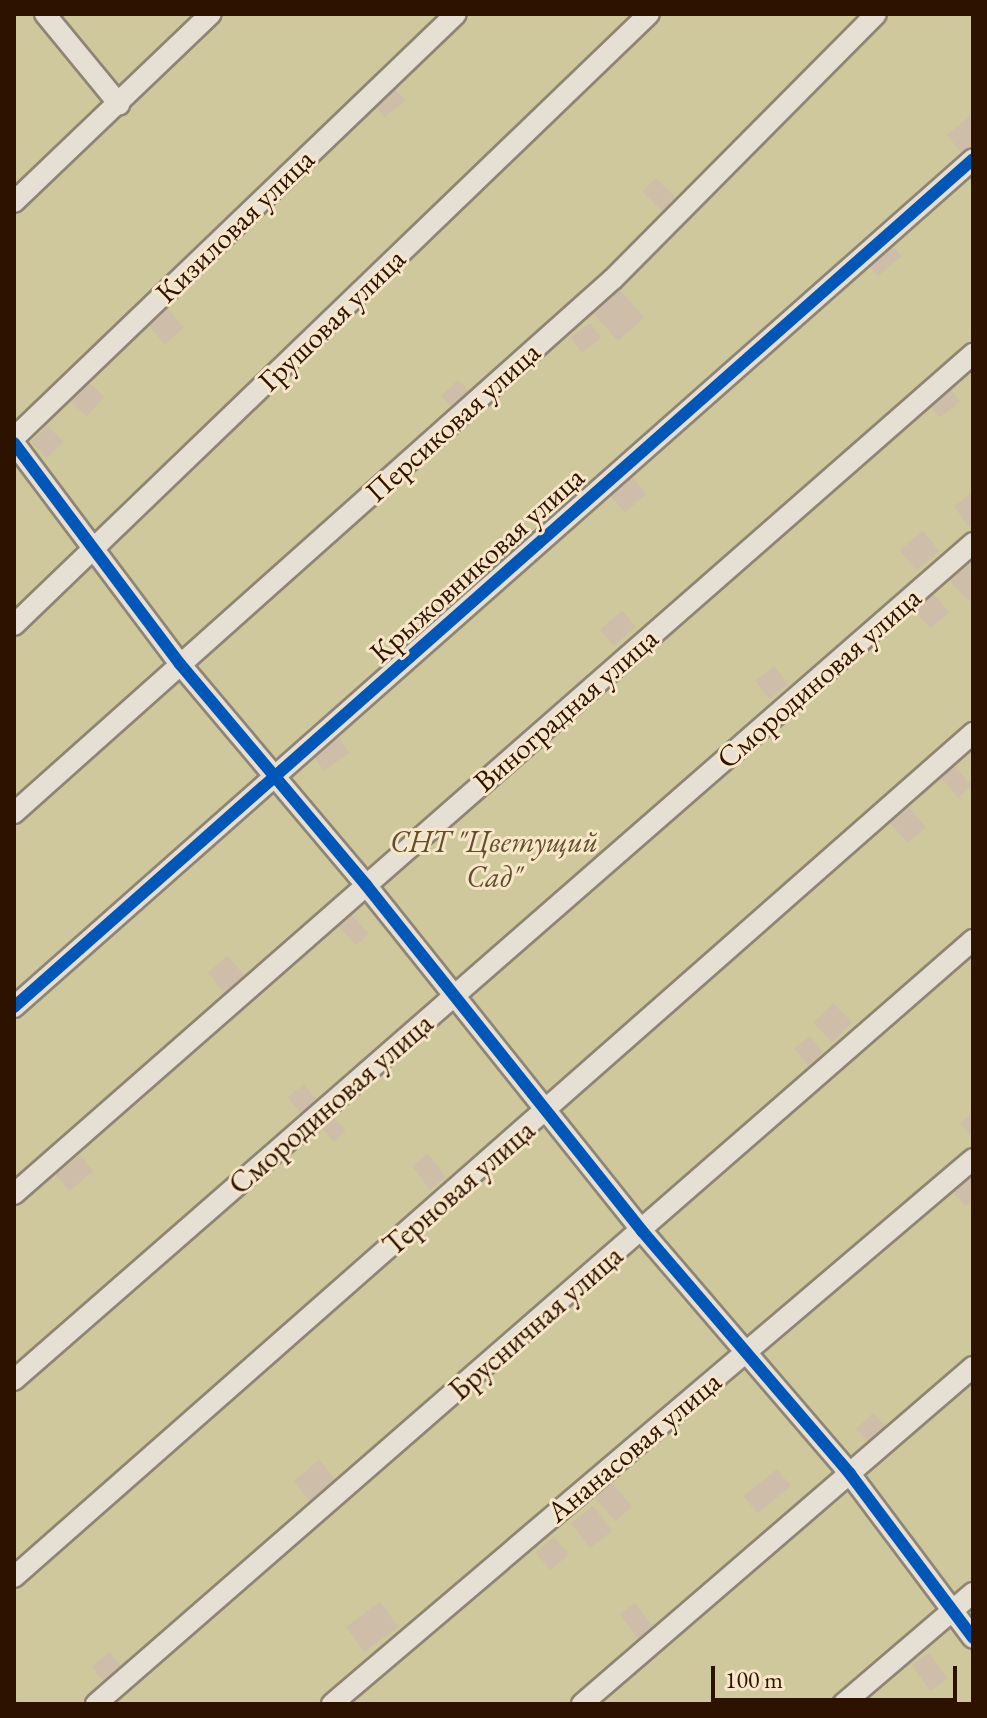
<!DOCTYPE html>
<html>
<head>
<meta charset="utf-8">
<style>
	body { margin:0 }
	#map { position:relative; width:987px; height:1718px; overflow:hidden; background:#e1d4ba; font-family:"EB Garamond",serif }
	div>[style] { position:absolute }
	.green>* { inset:0; background:#cec89c; transform-origin:0 0 }
	.building>* { inset:0; background:#cdbda9; transform-origin:0 0 }
	.roads { filter:drop-shadow(2px 0 #908574) drop-shadow(-2px 0 #908574) drop-shadow(0 2px #908574) drop-shadow(0 -2px #908574) }
	.minor>* { height:20px; margin:-10px; padding:0 10px; transform-origin:10px; border-radius:10px; background:#e6dfd3 }
	.cycleway>* { height:12px; margin:-6px; padding:0 6px; transform-origin:6px; border-radius:6px; background:#0057b8 }
	span { translate:-50% -50%; white-space:nowrap; text-align:center; line-height:1.15; -webkit-text-stroke:6px #f7e6c7; paint-order:stroke }
	.street-label { font-size:30px; color:#2d1200 }
	.park-label { font-size:30px; color:#604e2e; font-style:italic }
	.frame { position:absolute; inset:0; border:16px solid #2d1200; pointer-events:none }
	.scale { position:absolute; left:711px; top:1666px; width:246px; height:36px; box-sizing:border-box; border:4px solid #2d1200; border-top:0; padding-left:10px; font-size:24px; line-height:28px; white-space:nowrap; color:#2d1200; -webkit-text-stroke:6px #f7e6c7; paint-order:stroke }
</style>
</head>
<body>
<div id="map">
	<div class="green">
		<i style="left:14px;top:14px;width:959px;height:1690px"></i>
	</div>
	<div class="building">
		<i style="left:393px;top:86px;width:19px;height:26px;rotate:51deg"></i>
		<i style="clip-path:polygon(970px 116px,973px 147px,963px 155px,947px 135px)"></i>
		<i style="left:656px;top:178px;width:30px;height:19px;rotate:45deg"></i>
		<i style="left:888px;top:241px;width:20px;height:30px;rotate:49deg"></i>
		<i style="left:619px;top:289px;width:38px;height:35px;rotate:49deg"></i>
		<i style="left:164px;top:305px;width:30px;height:25px;rotate:49deg"></i>
		<i style="left:590px;top:323px;width:19px;height:24px;rotate:54deg"></i>
		<i style="left:458px;top:380px;width:18px;height:23px;rotate:47deg"></i>
		<i style="left:89px;top:383px;width:21px;height:26px;rotate:43deg"></i>
		<i style="left:948px;top:386px;width:20px;height:26px;rotate:53deg"></i>
		<i style="left:48px;top:426px;width:22px;height:23px;rotate:47deg"></i>
		<i style="left:630px;top:475px;width:25px;height:28px;rotate:50deg"></i>
		<i style="clip-path:polygon(973px 492px,973px 523px,968px 526px,954px 506px)"></i>
		<i style="left:923px;top:531px;width:26px;height:30px;rotate:51deg"></i>
		<i style="clip-path:polygon(969px 559px,973px 597px,969px 601px,948px 579px)"></i>
		<i style="left:930px;top:590px;width:29px;height:25px;rotate:49deg"></i>
		<i style="left:622px;top:611px;width:21px;height:29px;rotate:49deg"></i>
		<i style="left:774px;top:666px;width:23px;height:24px;rotate:52deg"></i>
		<i style="left:335px;top:733px;width:24px;height:31px;rotate:54deg"></i>
		<i style="left:952px;top:763px;width:30px;height:18px;rotate:49deg"></i>
		<i style="left:904px;top:802px;width:33px;height:24px;rotate:49deg"></i>
		<i style="left:350px;top:913px;width:28px;height:17px;rotate:48deg"></i>
		<i style="left:228px;top:956px;width:27px;height:26px;rotate:51deg"></i>
		<i style="left:833px;top:1003px;width:27px;height:28px;rotate:45deg"></i>
		<i style="left:810px;top:1036px;width:21px;height:20px;rotate:51deg"></i>
		<i style="left:304px;top:1084px;width:22px;height:21px;rotate:51deg"></i>
		<i style="clip-path:polygon(973px 1112px,973px 1139px,960px 1123px)"></i>
		<i style="left:333px;top:1117px;width:19px;height:16px;rotate:47deg"></i>
		<i style="left:428px;top:1154px;width:29px;height:20px;rotate:52deg"></i>
		<i style="left:80px;top:1155px;width:21px;height:31px;rotate:51deg"></i>
		<i style="clip-path:polygon(973px 1172px,973px 1200px,966px 1206px,952px 1191px)"></i>
		<i style="left:873px;top:1413px;width:21px;height:23px;rotate:47deg"></i>
		<i style="left:319px;top:1460px;width:31px;height:33px;rotate:50deg"></i>
		<i style="left:777px;top:1469px;width:22px;height:43px;rotate:51deg"></i>
		<i style="left:612px;top:1483px;width:31px;height:22px;rotate:50deg"></i>
		<i style="left:593px;top:1506px;width:31px;height:28px;rotate:52deg"></i>
		<i style="left:554px;top:1537px;width:23px;height:24px;rotate:50deg"></i>
		<i style="left:380px;top:1602px;width:31px;height:42px;rotate:54deg"></i>
		<i style="left:635px;top:1603px;width:34px;height:19px;rotate:53deg"></i>
		<i style="left:109px;top:1652px;width:20px;height:23px;rotate:49deg"></i>
		<i style="left:929px;top:1653px;width:31px;height:21px;rotate:54deg"></i>
	</div>
	<div class="roads">
		<div class="minor">
			<i style="left:45px;top:14px;width:117px;rotate:50.6deg"></i>
			<i style="left:14px;top:202px;width:272px;rotate:-43.7deg"></i>
			<i style="left:14px;top:438px;width:612px;rotate:-43.81deg"></i>
			<i style="left:14px;top:443px;width:276px;rotate:53.1deg"></i>
			<i style="left:180px;top:664px;width:289px;rotate:49.9deg"></i>
			<i style="left:366px;top:885px;width:443px;rotate:51.4deg"></i>
			<i style="left:642px;top:1231px;width:320px;rotate:49.4deg"></i>
			<i style="left:850px;top:1474px;width:205px;rotate:53.1deg"></i>
			<i style="left:14px;top:625px;width:881px;rotate:-43.9deg"></i>
			<i style="left:14px;top:813px;width:802px;rotate:-41.72deg"></i>
			<i style="left:613px;top:279px;width:373px;rotate:-45.2deg"></i>
			<i style="left:14px;top:1007px;width:1280px;rotate:-41.48deg"></i>
			<i style="left:14px;top:1194px;width:1275px;rotate:-41.22deg"></i>
			<i style="left:14px;top:1380px;width:1273px;rotate:-41.11deg"></i>
			<i style="left:14px;top:1577px;width:1278px;rotate:-41.35deg"></i>
			<i style="left:96px;top:1704px;width:1163px;rotate:-41.06deg"></i>
			<i style="left:332px;top:1704px;width:841px;rotate:-40.37deg"></i>
			<i style="left:582px;top:1704px;width:516px;rotate:-40.76deg"></i>
			<i style="left:843px;top:1704px;width:171px;rotate:-40.5deg"></i>
		</div>
	</div>
	<div class="cycleway">
		<i style="left:14px;top:443px;width:276px;rotate:53.1deg"></i>
		<i style="left:180px;top:664px;width:289px;rotate:49.9deg"></i>
		<i style="left:366px;top:885px;width:443px;rotate:51.4deg"></i>
		<i style="left:642px;top:1231px;width:320px;rotate:49.4deg"></i>
		<i style="left:850px;top:1474px;width:205px;rotate:53.1deg"></i>
		<i style="left:14px;top:1007px;width:1280px;rotate:-41.48deg"></i>
	</div>
	<div class="street-label">
		<span style="left:235px;top:226px;rotate:-44deg">Кизиловая улица</span>
		<span style="left:332px;top:320px;rotate:-44deg">Грушовая улица</span>
		<span style="left:453px;top:422px;rotate:-42deg">Персиковая улица</span>
		<span style="left:477px;top:565px;rotate:-42deg">Крыжовниковая улица</span>
		<span style="left:819px;top:678px;rotate:-41deg">Смородиновая улица</span>
		<span style="left:566px;top:710px;rotate:-41deg">Виноградная улица</span>
		<span style="left:331px;top:1104px;rotate:-41deg">Смородиновая улица</span>
		<span style="left:459px;top:1188px;rotate:-41deg">Терновая улица</span>
		<span style="left:536px;top:1323px;rotate:-41deg">Брусничная улица</span>
		<span style="left:634px;top:1447px;rotate:-40deg">Ананасовая улица</span>
	</div>
	<div class="park-label">
		<span style="left:494px;top:859px">СНТ "Цветущий<br>Сад"</span>
	</div>
	<div class="frame"></div>
	<div class="scale">100 m</div>
</div>
</body>
</html>
